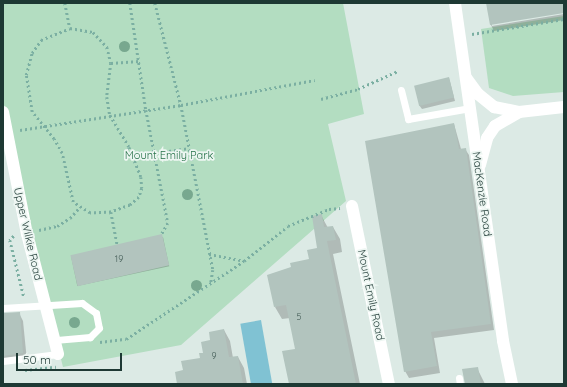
<!DOCTYPE html>
<html>
<head>
<meta charset="utf-8">
<style>
	body { margin:0 }
	#map { position:relative; width:567px; height:387px; overflow:hidden; background:#dceae5; font-family:Quicksand,sans-serif }
	div>[style] { position:absolute }
	.green>* { inset:0; background:#b3ddc1 }
	.water>* { inset:0; background:#80c2d3; transform-origin:0 0 }
	.shadow>* { inset:0; background:#0003; transform-origin:0 0 }
	.building>* { inset:0; background:#b2c4be; transform-origin:0 0 }
	.path>* { height:2.5px; margin-top:-1.25px; transform-origin:0; background:repeating-linear-gradient(90deg,#7bafa2 0 2px,transparent 0 5px) }
	.lane>* { height:7px; margin:-3.5px; padding:0 3.5px; transform-origin:3.5px; border-radius:3.5px; background:#fff }
	.street>* { height:12px; margin:-6px; padding:0 6px; transform-origin:6px; border-radius:6px; background:#fff }
	.trees>* { width:11px; height:11px; margin:-5.5px; border-radius:50%; background:#78a88f }
	span { translate:-50% -50%; white-space:nowrap; text-align:center; line-height:1.15; -webkit-text-stroke:3.5px #edf6f2; paint-order:stroke }
	.number-label { font-size:9px; color:#435c56 }
	.number-label span { -webkit-text-stroke-width:0 }
	.park-label { font-size:11px; color:#267248 }
	.street-label { font-size:11px; color:#1e3934 }
	.frame { position:absolute; inset:0; border:4px solid #1e3934; pointer-events:none }
	.scale { position:absolute; left:16px; top:353px; width:106px; height:18px; box-sizing:border-box; border:2px solid #1e3934; border-top:0; padding-left:5px; font-size:12px; line-height:14px; white-space:nowrap; color:#1e3934; -webkit-text-stroke:3px #edf6f2; paint-order:stroke }
</style>
</head>
<body>
<div id="map">
	<div class="green">
		<i style="clip-path:polygon(3px 3px,343px 3px,364px 114px,328px 124px,346px 201px,181px 345px,63px 367px,34px 252px,3px 100px)"></i>
		<i style="clip-path:polygon(564px 16px,564px 92px,513px 96px,489px 88px,481px 29px)"></i>
	</div>
	<div class="water">
		<i style="left:261px;top:320px;width:65px;height:21px;rotate:80deg"></i>
	</div>
	<div class="shadow">
		<i style="clip-path:polygon(487px 3px,564px 3px,564px 12px,492px 24px,492px 26px,564px 14px,564px 20px,494px 31px,491px 25px)"></i>
		<i style="clip-path:polygon(449px 78px,455px 101px,422px 109px,419px 105px)"></i>
		<i style="clip-path:polygon(454px 124px,461px 149px,465px 149px,469px 155px,494px 330px,434px 338px,440px 373px,409px 378px,405px 371px)"></i>
		<i style="clip-path:polygon(321px 215px,328px 228px,333px 227px,340px 239px,342px 252px,333px 254px,360px 384px,290px 384px,296px 349px,290px 318px,282px 319px,275px 307px,318px 248px)"></i>
		<i style="left:163px;top:237px;width:30px;height:94px;rotate:78deg"></i>
		<i style="clip-path:polygon(19px 313px,23px 321px,27px 361px,3px 364px,3px 314px)"></i>
		<i style="clip-path:polygon(224px 330px,230px 341px,233px 358px,238px 357px,244px 368px,247px 384px,178px 384px,184px 371px,201px 358px,212px 341px)"></i>
		<i style="clip-path:polygon(477px 368px,485px 384px,466px 384px)"></i>
	</div>
	<div class="building">
		<i style="clip-path:polygon(486px 3px,564px 3px,564px 13px,490px 25px)"></i>
		<i style="left:449px;top:77px;width:21px;height:36px;rotate:76deg"></i>
		<i style="clip-path:polygon(454px 123px,459px 149px,466px 148px,491px 324px,431px 332px,437px 366px,404px 372px,365px 141px)"></i>
		<i style="clip-path:polygon(322px 214px,324px 227px,333px 226px,336px 240px,327px 241px,356px 384px,289px 384px,282px 351px,295px 349px,286px 305px,274px 307px,267px 275px,291px 267px,290px 263px,309px 259px,307px 250px,317px 248px,312px 216px)"></i>
		<i style="left:162px;top:234px;width:32px;height:94px;rotate:77deg"></i>
		<i style="clip-path:polygon(20px 312px,23px 353px,3px 356px,3px 313px)"></i>
		<i style="clip-path:polygon(224px 329px,229px 357px,238px 356px,243px 384px,177px 384px,175px 372px,183px 370px,181px 361px,200px 358px,199px 353px,203px 353px,201px 342px,210px 340px,209px 332px)"></i>
		<i style="clip-path:polygon(478px 367px,481px 384px,465px 384px,462px 369px)"></i>
	</div>
	<div class="path">
		<i style="left:65px;top:3px;width:25px;rotate:79deg"></i>
		<i style="left:130px;top:3px;width:108px;rotate:81.5deg"></i>
		<i style="left:146px;top:110px;width:115px;rotate:79deg"></i>
		<i style="left:168px;top:223px;width:13px;rotate:119deg"></i>
		<i style="left:155px;top:3px;width:105px;rotate:75.7deg"></i>
		<i style="left:181px;top:105px;width:168px;rotate:79deg"></i>
		<i style="left:213px;top:270px;width:13px;rotate:99deg"></i>
		<i style="left:70px;top:28px;width:23px;rotate:10deg"></i>
		<i style="left:93px;top:32px;width:21px;rotate:47deg"></i>
		<i style="left:107px;top:47px;width:16px;rotate:76deg"></i>
		<i style="left:111px;top:63px;width:34px;rotate:97deg"></i>
		<i style="left:107px;top:97px;width:18px;rotate:81deg"></i>
		<i style="left:110px;top:115px;width:37px;rotate:59deg"></i>
		<i style="left:129px;top:147px;width:32px;rotate:68deg"></i>
		<i style="left:141px;top:177px;width:11px;rotate:85deg"></i>
		<i style="left:142px;top:188px;width:9px;rotate:108deg"></i>
		<i style="left:139px;top:197px;width:12px;rotate:138deg"></i>
		<i style="left:130px;top:205px;width:20px;rotate:160deg"></i>
		<i style="left:111px;top:212px;width:21px;rotate:177deg"></i>
		<i style="left:90px;top:213px;width:20px;rotate:-147deg"></i>
		<i style="left:73px;top:202px;width:50px;rotate:-102.7deg"></i>
		<i style="left:62px;top:153px;width:16px;rotate:-120deg"></i>
		<i style="left:54px;top:139px;width:35px;rotate:-129deg"></i>
		<i style="left:32px;top:112px;width:37px;rotate:-99deg"></i>
		<i style="left:26px;top:75px;width:23px;rotate:-75deg"></i>
		<i style="left:32px;top:53px;width:16px;rotate:-55deg"></i>
		<i style="left:41px;top:40px;width:31px;rotate:-22deg"></i>
		<i style="left:472px;top:34px;width:93px;rotate:-9.3deg"></i>
		<i style="left:111px;top:63px;width:28px;rotate:-4deg"></i>
		<i style="left:321px;top:99px;width:38px;rotate:-15deg"></i>
		<i style="left:358px;top:89px;width:44px;rotate:-24.2deg"></i>
		<i style="left:20px;top:130px;width:163px;rotate:-8.8deg"></i>
		<i style="left:181px;top:105px;width:136px;rotate:-10.6deg"></i>
		<i style="left:154px;top:153px;width:35px;rotate:-8deg"></i>
		<i style="left:111px;top:212px;width:33px;rotate:79deg"></i>
		<i style="left:39px;top:230px;width:18px;rotate:-13deg"></i>
		<i style="left:57px;top:226px;width:15px;rotate:-32deg"></i>
		<i style="left:70px;top:218px;width:13px;rotate:-48deg"></i>
		<i style="left:14px;top:236px;width:6px;rotate:135deg"></i>
		<i style="left:10px;top:240px;width:59px;rotate:76.2deg"></i>
		<i style="left:209px;top:254px;width:36px;rotate:11deg"></i>
		<i style="left:100px;top:342px;width:26px;rotate:-7deg"></i>
		<i style="left:126px;top:339px;width:141px;rotate:-33.5deg"></i>
		<i style="left:244px;top:261px;width:56px;rotate:-38.5deg"></i>
		<i style="left:288px;top:226px;width:44px;rotate:-22.5deg"></i>
		<i style="left:329px;top:209px;width:11px;rotate:-5deg"></i>
		<i style="left:25px;top:370px;width:31px;rotate:-6deg"></i>
	</div>
	<div class="lane">
		<i style="left:401px;top:90px;width:30px;rotate:76deg"></i>
		<i style="left:408px;top:119px;width:63px;rotate:-10.1deg"></i>
		<i style="left:3px;top:308px;width:79px;rotate:-3.6deg"></i>
		<i style="left:82px;top:303px;width:17px;rotate:36deg"></i>
		<i style="left:96px;top:313px;width:15px;rotate:79deg"></i>
		<i style="left:99px;top:328px;width:13px;rotate:135deg"></i>
		<i style="left:90px;top:337px;width:36px;rotate:175deg"></i>
		<i style="left:3px;top:361px;width:55px;rotate:-7.3deg"></i>
		<i style="left:459px;top:378px;width:6px;rotate:81deg"></i>
	</div>
	<div class="street">
		<i style="left:455px;top:3px;width:341px;rotate:81.9deg"></i>
		<i style="left:503px;top:341px;width:44px;rotate:78.2deg"></i>
		<i style="left:467px;top:79px;width:19px;rotate:54deg"></i>
		<i style="left:478px;top:94px;width:21px;rotate:39deg"></i>
		<i style="left:494px;top:107px;width:25px;rotate:11deg"></i>
		<i style="left:519px;top:112px;width:45px;rotate:-6.3deg"></i>
		<i style="left:3px;top:112px;width:124px;rotate:78.9deg"></i>
		<i style="left:27px;top:234px;width:124px;rotate:75.5deg"></i>
		<i style="left:480px;top:165px;width:28px;rotate:-75deg"></i>
		<i style="left:487px;top:138px;width:14px;rotate:-56deg"></i>
		<i style="left:495px;top:126px;width:28px;rotate:-30deg"></i>
		<i style="left:352px;top:206px;width:182px;rotate:78.3deg"></i>
	</div>
	<div class="trees">
		<i style="left:124px;top:46px"></i>
		<i style="left:187px;top:194px"></i>
		<i style="left:196px;top:285px"></i>
		<i style="left:74px;top:322px"></i>
	</div>
	<div class="number-label">
		<span style="left:119px;top:259px">19</span>
		<span style="left:299px;top:317px">5</span>
		<span style="left:214px;top:356px">9</span>
	</div>
	<div class="park-label">
		<span style="left:169px;top:155px">Mount Emily Park</span>
	</div>
	<div class="street-label">
		<span style="left:482px;top:194px;rotate:82deg">MacKenzie Road</span>
		<span style="left:28px;top:234px;rotate:77deg">Upper Wilkie Road</span>
		<span style="left:371px;top:295px;rotate:78deg">Mount Emily Road</span>
	</div>
	<div class="frame"></div>
	<div class="scale">50 m</div>
</div>
</body>
</html>
